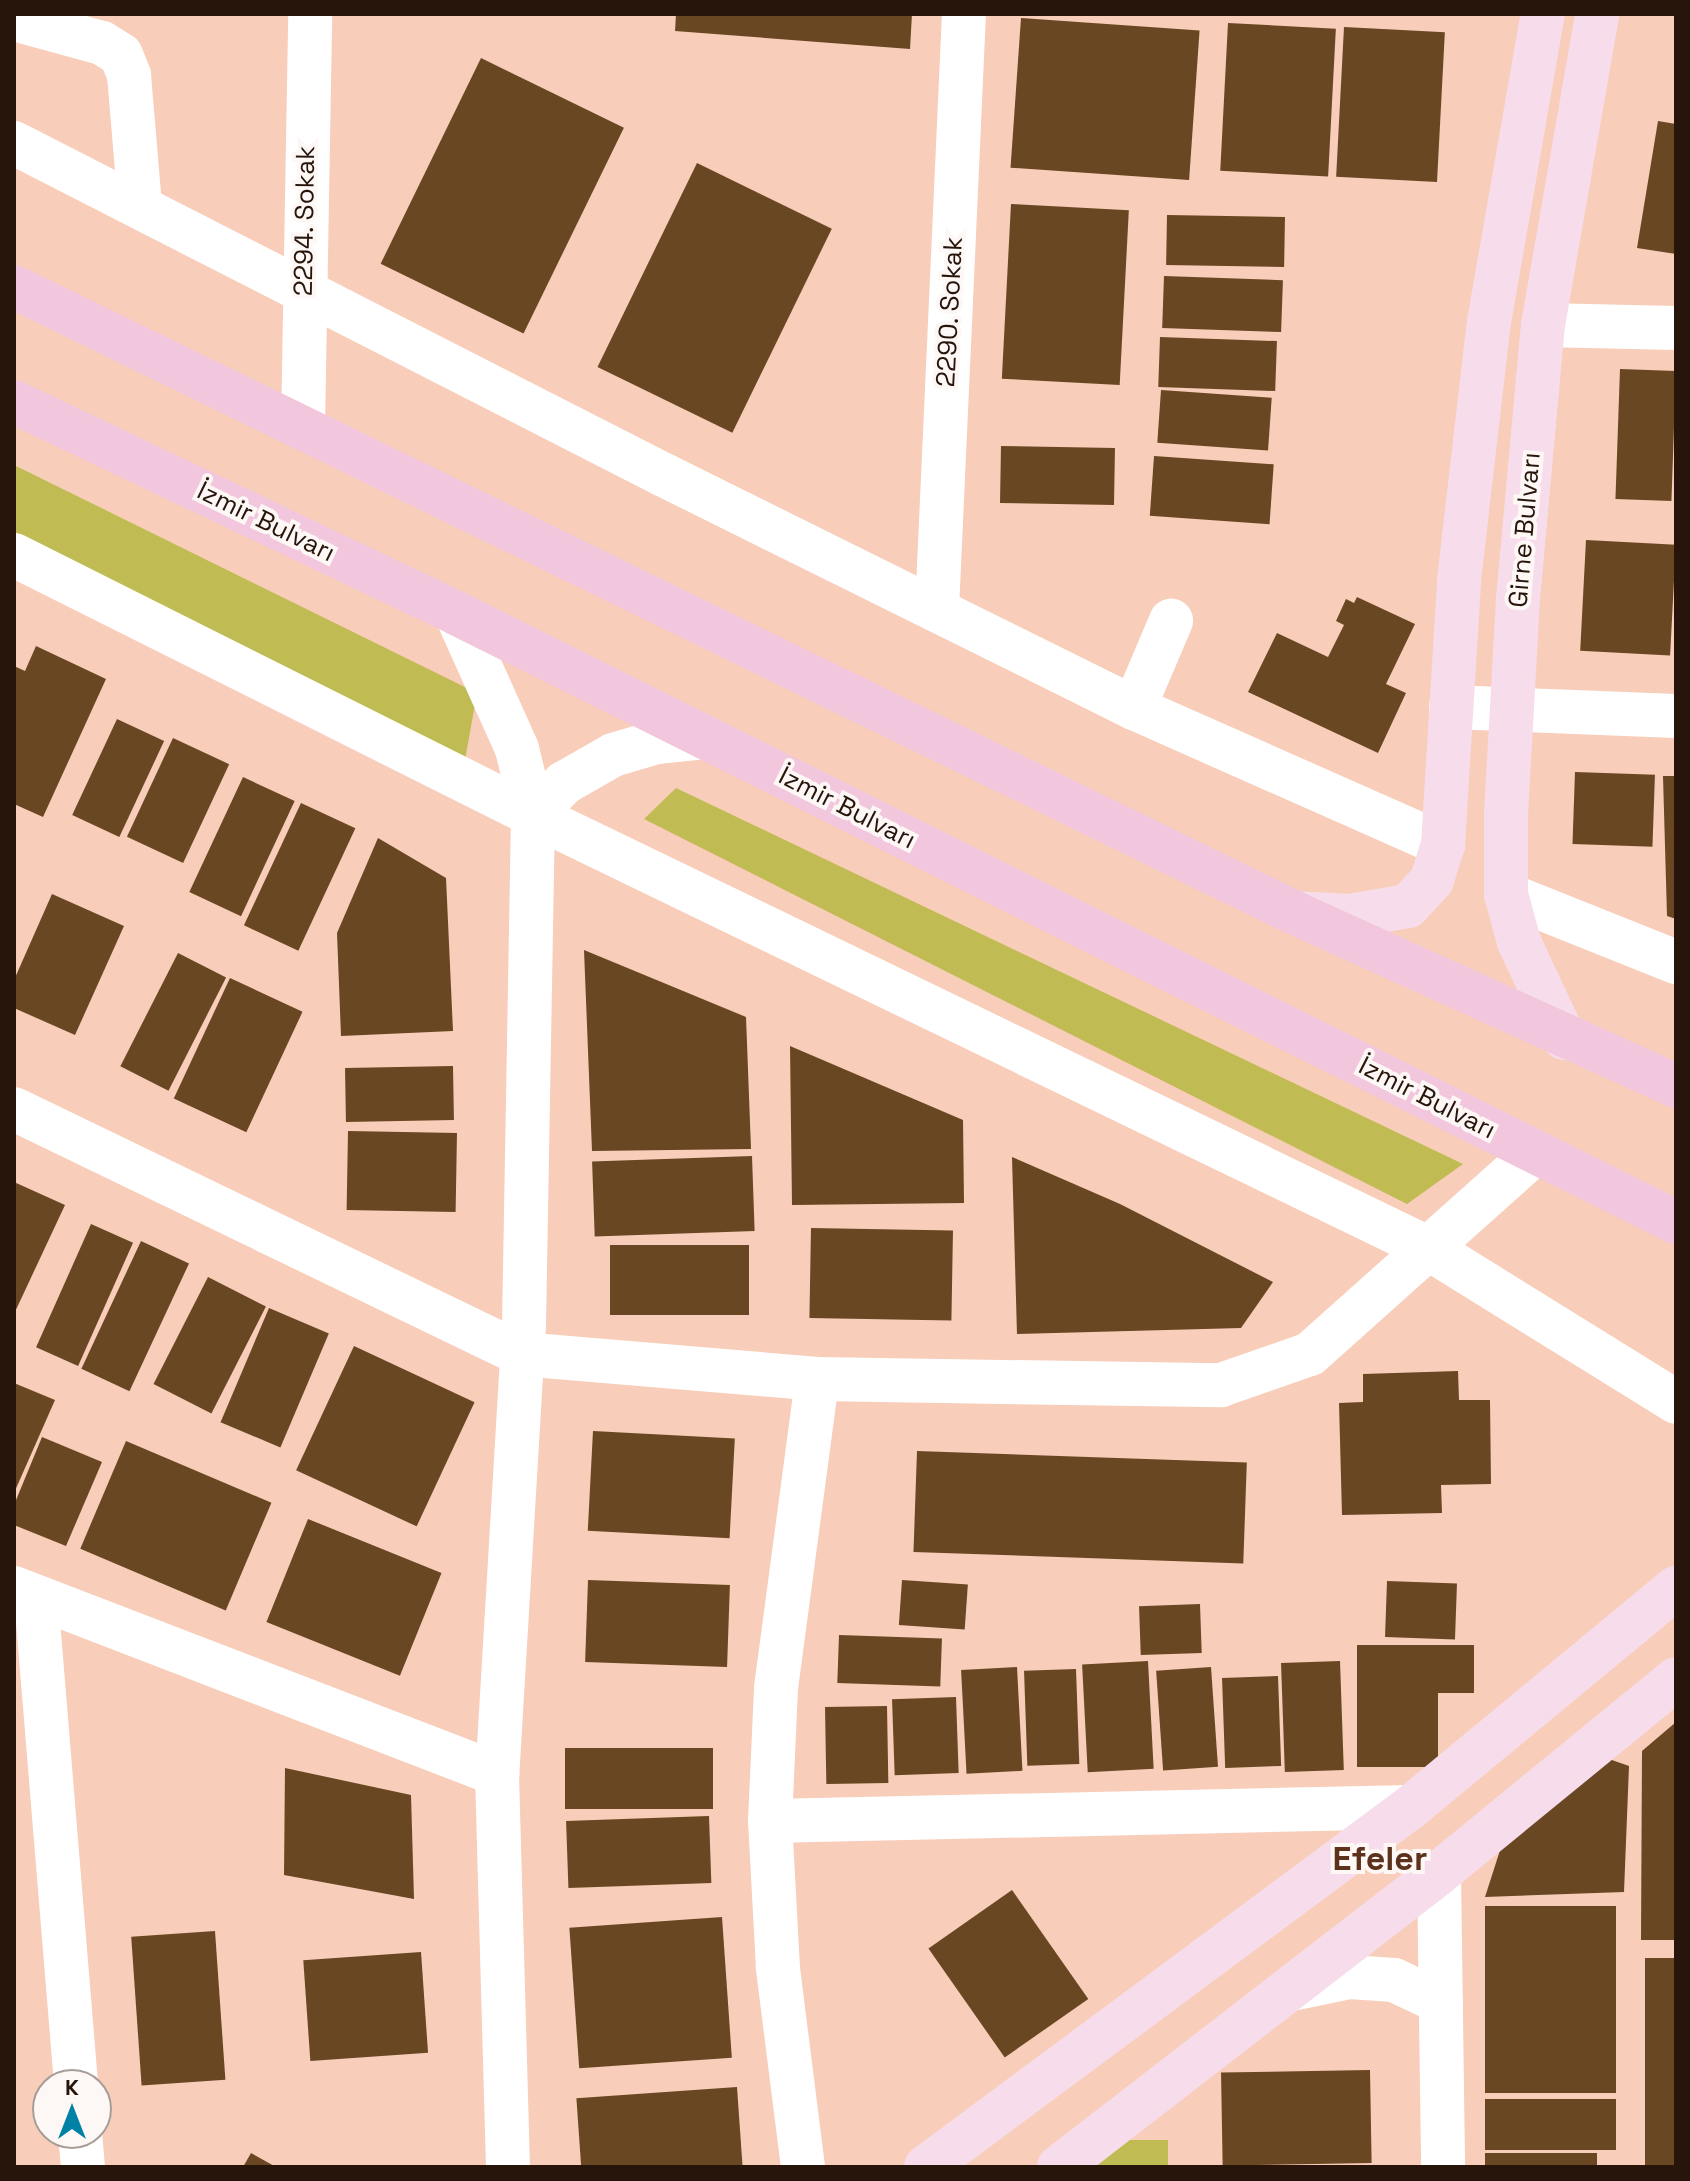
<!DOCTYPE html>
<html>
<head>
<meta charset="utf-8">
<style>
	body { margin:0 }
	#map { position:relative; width:1690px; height:2181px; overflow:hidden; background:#f8cdb9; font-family:"Space Grotesk",sans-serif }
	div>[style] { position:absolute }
	.green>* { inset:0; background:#c1bb53 }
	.building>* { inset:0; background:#694722; transform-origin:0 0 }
	.minor>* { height:44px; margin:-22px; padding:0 22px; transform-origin:22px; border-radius:22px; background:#fff }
	.major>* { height:44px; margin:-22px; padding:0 22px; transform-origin:22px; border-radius:22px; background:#f7ddeb }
	.highway>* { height:44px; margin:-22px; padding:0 22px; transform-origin:22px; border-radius:22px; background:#f2c6dd }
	span { translate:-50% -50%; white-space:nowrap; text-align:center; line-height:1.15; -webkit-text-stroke:8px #fdf8f5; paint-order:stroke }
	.street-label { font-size:26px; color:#27150c }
	.district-label { font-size:34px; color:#5d321d; font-weight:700 }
	.frame { position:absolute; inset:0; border:16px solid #27150c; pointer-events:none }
	.north { position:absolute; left:32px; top:2069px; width:80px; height:80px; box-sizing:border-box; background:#fdf8f5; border:2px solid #a79d98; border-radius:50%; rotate:0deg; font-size:22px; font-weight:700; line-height:32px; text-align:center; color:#27150c }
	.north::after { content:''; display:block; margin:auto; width:28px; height:36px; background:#0082a6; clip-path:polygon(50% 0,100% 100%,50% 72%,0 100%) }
</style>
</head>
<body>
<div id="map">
	<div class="green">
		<i style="clip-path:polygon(14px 465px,477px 693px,465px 760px,14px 532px)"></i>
		<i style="clip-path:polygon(676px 788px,1463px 1164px,1407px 1204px,644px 819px)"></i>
		<i style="clip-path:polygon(1115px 2140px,1168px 2140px,1168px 2167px,1081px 2167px)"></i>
	</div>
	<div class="building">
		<i style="clip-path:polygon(676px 14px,912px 14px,910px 49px,675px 31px)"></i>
		<i style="left:1021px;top:18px;width:179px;height:150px;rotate:4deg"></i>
		<i style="left:1228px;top:23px;width:108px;height:148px;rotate:3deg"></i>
		<i style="left:1344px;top:27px;width:101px;height:150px;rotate:3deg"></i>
		<i style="left:481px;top:58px;width:159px;height:229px;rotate:26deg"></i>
		<i style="clip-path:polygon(1658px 121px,1676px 124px,1676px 254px,1637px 248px)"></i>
		<i style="left:697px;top:163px;width:150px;height:227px;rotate:26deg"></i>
		<i style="left:1011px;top:204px;width:118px;height:175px;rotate:3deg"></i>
		<i style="left:1167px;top:215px;width:118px;height:50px;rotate:1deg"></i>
		<i style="left:1164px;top:276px;width:119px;height:52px;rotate:2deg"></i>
		<i style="left:1160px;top:337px;width:117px;height:50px;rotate:2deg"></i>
		<i style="left:1620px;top:369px;width:56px;height:130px;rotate:2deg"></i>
		<i style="left:1161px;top:390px;width:111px;height:53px;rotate:4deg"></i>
		<i style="left:1001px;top:446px;width:114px;height:57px;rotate:1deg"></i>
		<i style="left:1154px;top:456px;width:120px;height:60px;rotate:4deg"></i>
		<i style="left:1586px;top:540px;width:90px;height:111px;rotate:3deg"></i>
		<i style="clip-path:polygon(1357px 597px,1415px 624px,1386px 684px,1406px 693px,1378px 753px,1248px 692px,1277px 633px,1328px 657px,1344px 625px,1336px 621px,1346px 599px,1354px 603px)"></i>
		<i style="clip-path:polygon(36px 646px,106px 679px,43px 817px,14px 804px,14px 666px,25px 671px)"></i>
		<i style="left:117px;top:719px;width:52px;height:106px;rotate:25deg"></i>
		<i style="left:173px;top:738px;width:62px;height:109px;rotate:25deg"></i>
		<i style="left:1575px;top:772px;width:80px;height:72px;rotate:2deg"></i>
		<i style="clip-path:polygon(1663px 776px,1676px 776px,1676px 919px,1667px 916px)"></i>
		<i style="left:243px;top:777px;width:57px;height:127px;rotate:25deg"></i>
		<i style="left:301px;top:803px;width:60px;height:135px;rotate:25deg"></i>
		<i style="clip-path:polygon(378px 838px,446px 878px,453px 1031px,341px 1036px,337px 933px)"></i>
		<i style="clip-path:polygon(52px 894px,124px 926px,75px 1035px,14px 1008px,14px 980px)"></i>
		<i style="clip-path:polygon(584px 950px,746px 1017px,751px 1149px,592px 1151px)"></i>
		<i style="left:178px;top:953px;width:54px;height:127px;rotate:27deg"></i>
		<i style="left:230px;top:978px;width:80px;height:133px;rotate:25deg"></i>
		<i style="clip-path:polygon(790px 1046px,963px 1120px,964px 1203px,792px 1205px)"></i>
		<i style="left:453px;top:1066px;width:54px;height:108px;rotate:89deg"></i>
		<i style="left:348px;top:1131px;width:109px;height:79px;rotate:1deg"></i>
		<i style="left:752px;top:1156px;width:75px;height:160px;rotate:88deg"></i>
		<i style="clip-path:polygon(1012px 1157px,1120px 1204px,1273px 1282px,1241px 1328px,1017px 1334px)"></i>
		<i style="clip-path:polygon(14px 1182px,65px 1205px,14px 1314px)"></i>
		<i style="left:91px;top:1224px;width:46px;height:135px;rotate:24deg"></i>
		<i style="left:811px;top:1228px;width:142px;height:90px;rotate:1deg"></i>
		<i style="left:141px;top:1241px;width:53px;height:141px;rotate:25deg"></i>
		<i style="left:610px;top:1245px;width:139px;height:70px"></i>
		<i style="left:208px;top:1277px;width:65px;height:120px;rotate:27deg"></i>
		<i style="left:269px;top:1308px;width:65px;height:124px;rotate:23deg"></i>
		<i style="left:354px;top:1346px;width:133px;height:137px;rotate:25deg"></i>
		<i style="clip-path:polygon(1458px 1371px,1459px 1400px,1490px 1400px,1491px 1484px,1441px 1485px,1442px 1513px,1342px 1515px,1339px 1403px,1363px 1402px,1363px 1374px)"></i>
		<i style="clip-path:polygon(14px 1383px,55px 1400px,14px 1493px)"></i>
		<i style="left:593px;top:1431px;width:142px;height:100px;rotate:3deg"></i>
		<i style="clip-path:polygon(42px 1437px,102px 1462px,66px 1546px,14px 1525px,14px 1505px)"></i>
		<i style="left:126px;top:1441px;width:158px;height:117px;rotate:23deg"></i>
		<i style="left:917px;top:1451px;width:330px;height:101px;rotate:2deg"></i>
		<i style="left:308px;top:1519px;width:144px;height:111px;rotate:22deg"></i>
		<i style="left:588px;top:1580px;width:142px;height:82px;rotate:2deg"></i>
		<i style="left:902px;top:1580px;width:66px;height:45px;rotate:4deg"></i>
		<i style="left:1387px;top:1581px;width:70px;height:56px;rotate:2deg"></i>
		<i style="left:1200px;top:1604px;width:49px;height:61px;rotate:88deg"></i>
		<i style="left:839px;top:1635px;width:103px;height:48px;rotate:2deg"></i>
		<i style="clip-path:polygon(1357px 1645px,1474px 1645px,1474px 1693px,1438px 1693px,1438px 1767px,1357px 1767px)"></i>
		<i style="left:1148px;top:1661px;width:108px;height:66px;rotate:87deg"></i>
		<i style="left:1340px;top:1661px;width:109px;height:59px;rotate:88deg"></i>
		<i style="left:1017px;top:1667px;width:104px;height:56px;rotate:87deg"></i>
		<i style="left:1211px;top:1667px;width:100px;height:55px;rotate:86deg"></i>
		<i style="left:1076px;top:1669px;width:95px;height:52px;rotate:88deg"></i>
		<i style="left:1278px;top:1676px;width:90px;height:56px;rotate:88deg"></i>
		<i style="left:956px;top:1697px;width:76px;height:64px;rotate:88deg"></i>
		<i style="left:887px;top:1706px;width:77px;height:62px;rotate:89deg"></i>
		<i style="clip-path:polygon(1676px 1722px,1676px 1940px,1641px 1940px,1642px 1751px)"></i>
		<i style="left:713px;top:1748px;width:61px;height:148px;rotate:90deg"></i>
		<i style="clip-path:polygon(1609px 1759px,1629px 1766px,1624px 1892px,1485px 1897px,1503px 1841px)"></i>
		<i style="clip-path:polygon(285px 1768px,411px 1795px,414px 1899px,284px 1875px)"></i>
		<i style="left:709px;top:1816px;width:67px;height:143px;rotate:88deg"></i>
		<i style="left:1012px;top:1890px;width:133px;height:102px;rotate:55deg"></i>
		<i style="left:1485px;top:1906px;width:131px;height:187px"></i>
		<i style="left:722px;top:1917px;width:141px;height:153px;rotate:86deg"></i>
		<i style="left:215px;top:1931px;width:149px;height:84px;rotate:86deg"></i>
		<i style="left:421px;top:1952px;width:101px;height:118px;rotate:86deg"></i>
		<i style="left:1645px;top:1958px;width:31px;height:209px"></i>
		<i style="left:1370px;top:2070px;width:93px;height:149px;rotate:89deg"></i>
		<i style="left:737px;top:2087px;width:80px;height:161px;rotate:86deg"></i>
		<i style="left:1485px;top:2099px;width:131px;height:51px"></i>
		<i style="clip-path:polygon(251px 2153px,276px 2167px,243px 2167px)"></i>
		<i style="left:1485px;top:2153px;width:112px;height:14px"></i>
	</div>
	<div class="minor">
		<i style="left:14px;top:19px;width:91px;rotate:15.3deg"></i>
		<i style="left:102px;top:43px;width:22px;rotate:32deg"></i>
		<i style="left:121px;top:55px;width:22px;rotate:68deg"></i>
		<i style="left:129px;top:75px;width:132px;rotate:85.2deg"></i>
		<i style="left:14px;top:143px;width:730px;rotate:27.06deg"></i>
		<i style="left:664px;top:475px;width:525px;rotate:26.37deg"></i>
		<i style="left:1134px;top:708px;width:338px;rotate:23.9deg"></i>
		<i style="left:1543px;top:325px;width:133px;rotate:1.3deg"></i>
		<i style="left:303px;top:428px;width:414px;rotate:-89deg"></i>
		<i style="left:14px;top:555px;width:580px;rotate:26.61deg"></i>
		<i style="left:533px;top:815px;width:994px;rotate:25.82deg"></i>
		<i style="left:1428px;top:1248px;width:292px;rotate:31.8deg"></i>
		<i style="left:937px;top:610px;width:597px;rotate:-87.41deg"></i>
		<i style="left:456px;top:613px;width:149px;rotate:65.8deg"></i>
		<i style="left:517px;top:749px;width:68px;rotate:76.4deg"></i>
		<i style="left:533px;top:815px;width:510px;rotate:91.01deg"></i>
		<i style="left:524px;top:1325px;width:450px;rotate:93.4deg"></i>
		<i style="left:497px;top:1774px;width:393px;rotate:88.4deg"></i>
		<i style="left:1451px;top:707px;width:225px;rotate:2.3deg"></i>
		<i style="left:1134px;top:708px;width:95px;rotate:-67deg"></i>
		<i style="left:533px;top:815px;width:45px;rotate:-45.9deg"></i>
		<i style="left:564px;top:783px;width:56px;rotate:-29.7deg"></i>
		<i style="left:613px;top:755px;width:46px;rotate:-16.5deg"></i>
		<i style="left:657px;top:742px;width:48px;rotate:-5.9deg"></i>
		<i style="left:1506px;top:894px;width:183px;rotate:21.8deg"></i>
		<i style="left:14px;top:1109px;width:563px;rotate:25.79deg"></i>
		<i style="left:521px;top:1354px;width:297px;rotate:4.8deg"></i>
		<i style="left:817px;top:1379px;width:404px;rotate:0.9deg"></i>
		<i style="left:1221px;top:1385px;width:94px;rotate:-19.2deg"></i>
		<i style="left:1310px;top:1354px;width:303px;rotate:-41.8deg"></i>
		<i style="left:14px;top:1588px;width:518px;rotate:21.06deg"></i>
		<i style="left:36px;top:1597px;width:490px;rotate:85.3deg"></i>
		<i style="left:770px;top:1821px;width:641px;rotate:-1.25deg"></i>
		<i style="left:1439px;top:1873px;width:294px;rotate:89.2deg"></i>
		<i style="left:1292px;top:1989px;width:59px;rotate:-11.7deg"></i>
		<i style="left:1350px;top:1977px;width:44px;rotate:3.9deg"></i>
		<i style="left:1394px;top:1980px;width:52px;rotate:25.1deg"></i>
		<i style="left:80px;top:2133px;width:34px;rotate:85deg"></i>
		<i style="left:803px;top:2167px;width:201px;rotate:-97.2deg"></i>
		<i style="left:778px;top:1968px;width:147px;rotate:-93.1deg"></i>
		<i style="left:770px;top:1821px;width:133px;rotate:-87.4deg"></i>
		<i style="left:776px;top:1688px;width:312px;rotate:-82.4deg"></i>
	</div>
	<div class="major">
		<i style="left:1295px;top:913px;width:54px;rotate:3.2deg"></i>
		<i style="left:1349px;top:916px;width:60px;rotate:-9.6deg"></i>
		<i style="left:1408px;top:906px;width:35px;rotate:-47deg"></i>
		<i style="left:1432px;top:880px;width:37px;rotate:-73deg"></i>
		<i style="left:1443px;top:845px;width:265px;rotate:-86.5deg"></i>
		<i style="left:1459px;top:580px;width:260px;rotate:-83.4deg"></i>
		<i style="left:1489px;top:322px;width:313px;rotate:-80.1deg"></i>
		<i style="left:1564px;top:1038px;width:106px;rotate:-115.1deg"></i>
		<i style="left:1519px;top:942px;width:50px;rotate:-105.2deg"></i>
		<i style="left:1506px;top:894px;width:80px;rotate:-90deg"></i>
		<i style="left:1506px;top:814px;width:215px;rotate:-86.8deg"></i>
		<i style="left:1518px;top:599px;width:275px;rotate:-84.8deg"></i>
		<i style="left:1543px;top:325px;width:316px;rotate:-80.1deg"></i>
		<i style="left:926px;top:2167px;width:604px;rotate:-36.59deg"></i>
		<i style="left:1411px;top:1807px;width:344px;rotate:-39.6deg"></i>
		<i style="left:1059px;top:2167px;width:480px;rotate:-37.7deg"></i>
		<i style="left:1439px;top:1873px;width:306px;rotate:-39.3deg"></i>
	</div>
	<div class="highway">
		<i style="left:14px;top:287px;width:1426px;rotate:26.04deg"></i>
		<i style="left:1295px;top:913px;width:418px;rotate:24.4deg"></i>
		<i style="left:14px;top:402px;width:490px;rotate:25.5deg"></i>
		<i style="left:456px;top:613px;width:1364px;rotate:26.53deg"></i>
	</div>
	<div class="street-label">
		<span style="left:305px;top:221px;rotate:-89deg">2294. Sokak</span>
		<span style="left:950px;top:312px;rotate:-87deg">2290. Sokak</span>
		<span style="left:266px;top:522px;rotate:26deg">İzmir Bulvarı</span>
		<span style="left:1525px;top:530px;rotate:-85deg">Girne Bulvarı</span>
		<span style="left:847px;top:808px;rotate:27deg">İzmir Bulvarı</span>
		<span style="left:1427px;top:1098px;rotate:27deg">İzmir Bulvarı</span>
	</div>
	<div class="district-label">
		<span style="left:1380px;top:1859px">Efeler</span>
	</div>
	<div class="frame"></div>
	<div class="north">K</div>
</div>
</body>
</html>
